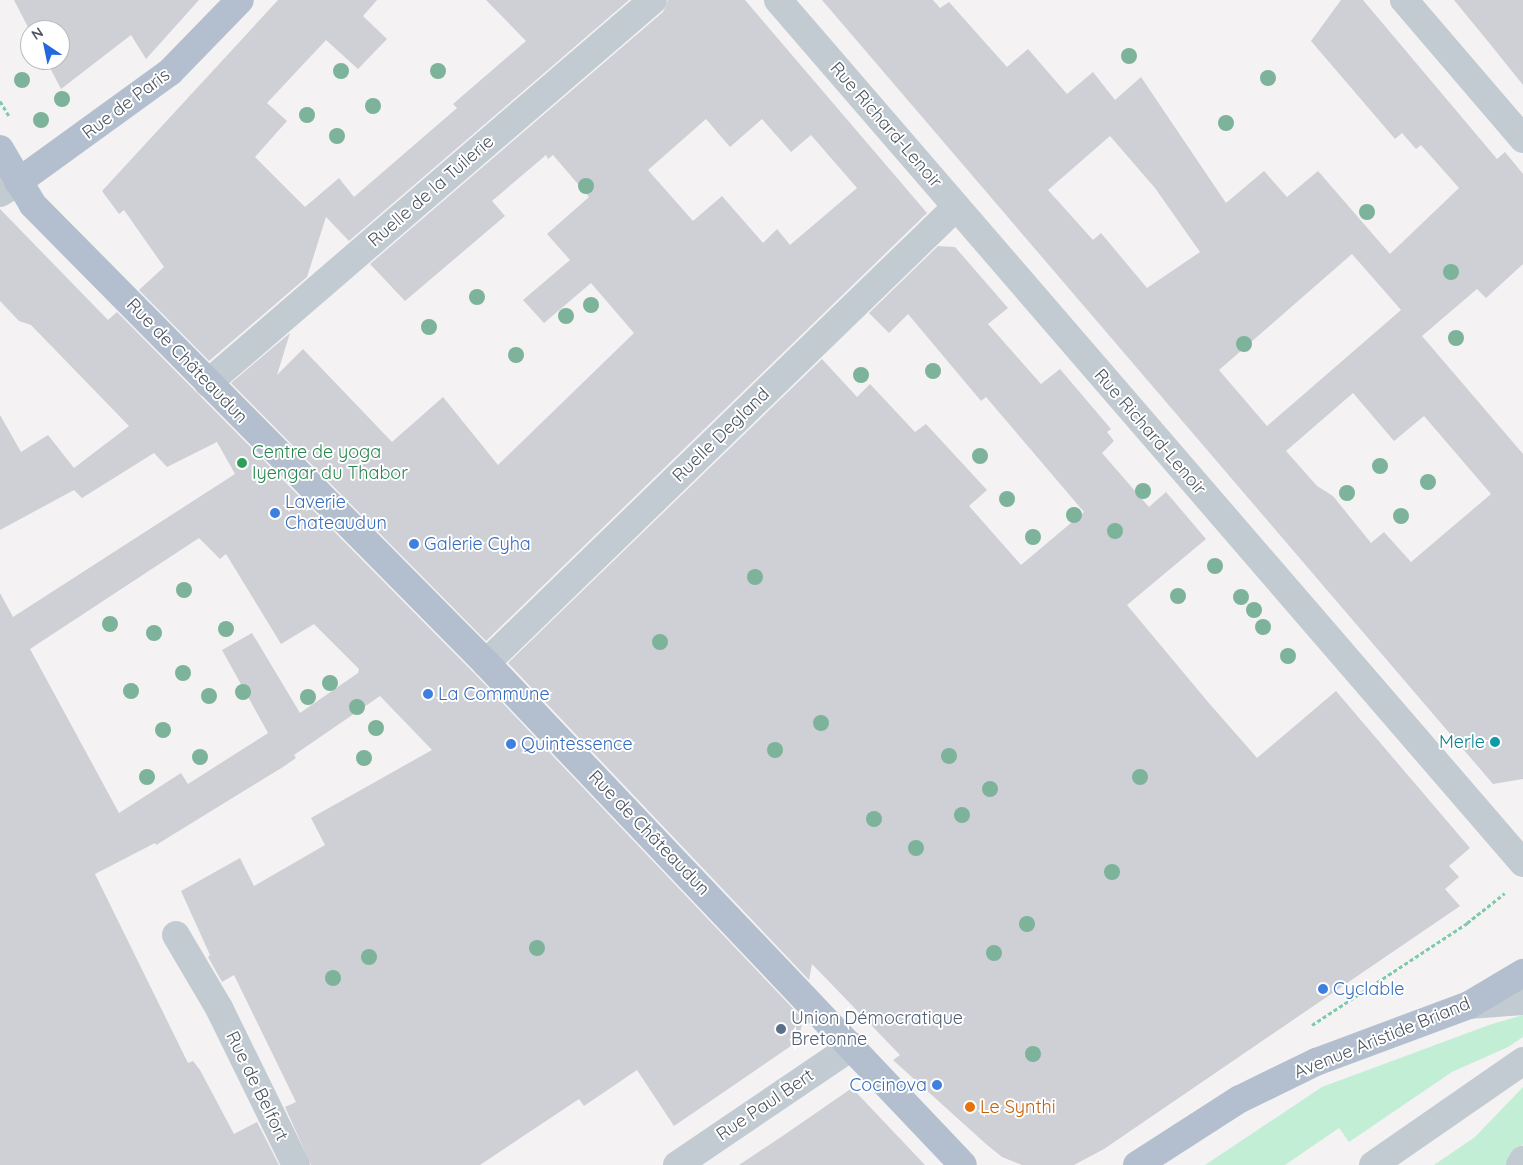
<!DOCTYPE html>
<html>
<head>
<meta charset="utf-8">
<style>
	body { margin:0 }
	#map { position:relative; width:1523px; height:1165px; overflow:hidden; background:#f4f2f2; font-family:Quicksand,sans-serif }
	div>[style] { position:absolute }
	.green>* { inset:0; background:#c3eed6 }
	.building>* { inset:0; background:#cfd0d6 }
	.path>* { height:3px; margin-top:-1.5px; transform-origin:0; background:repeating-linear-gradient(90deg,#7dcba9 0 4px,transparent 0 6.5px) }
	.minor>* { height:28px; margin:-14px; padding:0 14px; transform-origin:14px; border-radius:14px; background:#c3cbd2 }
	.major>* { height:28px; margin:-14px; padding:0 14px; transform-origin:14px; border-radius:14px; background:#b3bfce }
	.trees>* { width:16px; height:16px; margin:-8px; border-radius:50%; background:#7db29b }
	.dots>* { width:14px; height:14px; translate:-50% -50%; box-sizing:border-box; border:2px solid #fff; border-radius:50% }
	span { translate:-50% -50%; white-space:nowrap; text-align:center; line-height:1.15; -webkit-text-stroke:4px #fff; paint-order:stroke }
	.street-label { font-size:18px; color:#4a535e }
	.leisure-label { font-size:18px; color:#27864d }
	.left { translate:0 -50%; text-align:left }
	.shop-label { font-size:18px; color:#366cbe }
	.right { translate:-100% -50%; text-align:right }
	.culture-label { font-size:18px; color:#0d838f }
	.service-label { font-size:18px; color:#4e5e75 }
	.food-label { font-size:18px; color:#c56008 }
	.north { position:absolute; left:20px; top:20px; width:50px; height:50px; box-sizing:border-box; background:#fff; border:1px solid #b7babf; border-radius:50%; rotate:326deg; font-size:14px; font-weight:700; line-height:20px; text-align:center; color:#4a535e }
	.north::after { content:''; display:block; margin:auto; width:18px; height:22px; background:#2368dd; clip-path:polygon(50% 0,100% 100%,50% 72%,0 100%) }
</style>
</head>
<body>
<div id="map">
	<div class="green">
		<i style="clip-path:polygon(1523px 1015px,1523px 1037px,1508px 1047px,1452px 1072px,1349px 1142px,1339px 1128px,1285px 1165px,1205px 1165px,1322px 1087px,1489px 1025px)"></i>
		<i style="clip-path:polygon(1523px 1087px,1523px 1144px,1510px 1165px,1434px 1165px,1475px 1137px)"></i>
	</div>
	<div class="building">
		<i style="clip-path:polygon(14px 0,199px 0,146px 59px,131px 35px,61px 89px,46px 60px,60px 60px,60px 30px,30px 31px)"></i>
		<i style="clip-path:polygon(278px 0,377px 0,363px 16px,387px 39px,358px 69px,326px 40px,267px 103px,287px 121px,255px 157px,305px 207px,339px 178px,354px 197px,457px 108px,453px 104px,526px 41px,486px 0,629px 0,349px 241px,326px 217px,307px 277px,209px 361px,139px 290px,164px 267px,124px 210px,119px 214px,102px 191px)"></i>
		<i style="clip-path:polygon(evenodd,668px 0,745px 0,927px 213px,486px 641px,231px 383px,290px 333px,277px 375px,303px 349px,392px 442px,443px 397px,498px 465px,634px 333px,591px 283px,544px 323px,523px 300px,570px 260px,547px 234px,589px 197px,553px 155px,548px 159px,546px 155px,492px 201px,505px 216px,405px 301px,370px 264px,663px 12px,668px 0,706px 119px,730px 147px,762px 119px,791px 152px,811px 135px,857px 188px,790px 245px,777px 229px,763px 243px,722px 196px,693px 221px,648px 170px,706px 119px)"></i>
		<i style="clip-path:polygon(evenodd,822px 0,933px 0,940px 8px,949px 2px,1007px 67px,1028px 49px,1067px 94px,1093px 72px,1115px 100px,1141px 77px,1226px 203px,1264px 171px,1287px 197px,1318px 171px,1390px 254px,1459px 188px,1421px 145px,1416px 149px,1402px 133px,1395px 139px,1311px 41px,1341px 0,1363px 0,1497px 159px,1505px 152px,1523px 174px,1523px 264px,1486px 298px,1477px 289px,1422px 336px,1523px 454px,1523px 779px,1493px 784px,822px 0,1110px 136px,1155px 188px,1200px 252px,1147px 288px,1101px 233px,1093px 240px,1048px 190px,1110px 136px,822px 0,1352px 254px,1401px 310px,1267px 426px,1219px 370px,1352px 254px,822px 0,1353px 393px,1394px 441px,1424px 416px,1491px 494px,1411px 562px,1384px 532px,1371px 543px,1333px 496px,1317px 486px,1286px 451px,1353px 393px)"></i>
		<i style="clip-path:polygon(1454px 0,1523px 0,1523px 85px,1486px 39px)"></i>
		<i style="clip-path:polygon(evenodd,0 209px,108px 320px,117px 312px,475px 674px,803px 1019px,800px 1033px,804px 1037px,674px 1126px,637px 1070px,584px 1106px,579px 1099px,480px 1165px,311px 1165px,285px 1107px,296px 1102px,234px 975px,222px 982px,208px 957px,210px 955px,181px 891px,240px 858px,254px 886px,325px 845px,311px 818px,432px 750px,380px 696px,294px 755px,296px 758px,283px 767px,156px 845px,155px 843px,95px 874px,188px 1063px,193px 1061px,200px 1070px,234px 1134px,257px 1122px,279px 1165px,0 1165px,0 593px,13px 617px,235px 474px,217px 442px,167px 467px,154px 453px,82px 498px,74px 490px,0 530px,0 415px,21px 452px,48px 435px,74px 468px,129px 426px,31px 325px,19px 321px,0 301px,0 209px,199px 538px,220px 559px,226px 554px,281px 644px,314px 624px,359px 669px,358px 673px,300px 713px,252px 633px,222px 650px,268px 733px,188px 784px,181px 773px,119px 813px,30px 649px,199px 538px)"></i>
		<i style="clip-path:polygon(938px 246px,955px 247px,1008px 308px,988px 324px,1041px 384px,1060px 369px,1111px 429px,1107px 432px,1114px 441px,1102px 453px,1149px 507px,1166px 492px,1206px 539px,1127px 605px,1208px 702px,1257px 758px,1336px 691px,1470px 848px,1449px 866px,1459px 877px,1445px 889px,1460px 906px,1104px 1149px,1074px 1165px,1022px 1165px,1002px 1157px,986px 1144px,893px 1060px,900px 1055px,812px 964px,809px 980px,508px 663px,822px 359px,857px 397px,870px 384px,915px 432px,926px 424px,987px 490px,969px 506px,1021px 565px,1084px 512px,986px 397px,981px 401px,908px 314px,889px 333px,869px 313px)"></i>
		<i style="clip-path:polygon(852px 1088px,925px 1165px,739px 1165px,784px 1135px)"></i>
	</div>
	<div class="path">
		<i style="left:0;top:101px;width:17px;rotate:59deg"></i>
		<i style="left:1312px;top:1025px;width:186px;rotate:-33.3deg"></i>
		<i style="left:1467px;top:923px;width:48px;rotate:-38.3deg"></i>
	</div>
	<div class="minor">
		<i style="left:778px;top:0;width:1140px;rotate:49.2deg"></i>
		<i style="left:1404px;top:0;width:183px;rotate:49.4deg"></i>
		<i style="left:0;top:193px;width:21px;rotate:-31deg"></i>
		<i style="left:208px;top:383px;width:587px;rotate:-40.72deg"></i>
		<i style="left:486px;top:663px;width:655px;rotate:-44.13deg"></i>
		<i style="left:176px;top:935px;width:85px;rotate:59.5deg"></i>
		<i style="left:219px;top:1008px;width:175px;rotate:63.9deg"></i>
		<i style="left:1469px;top:1005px;width:54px;rotate:-4.2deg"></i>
		<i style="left:677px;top:1165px;width:212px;rotate:-34.1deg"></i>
		<i style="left:1373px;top:1165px;width:183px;rotate:-34.7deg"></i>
		<i style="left:1520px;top:1165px;width:6px;rotate:-59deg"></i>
	</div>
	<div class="major">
		<i style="left:0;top:149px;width:65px;rotate:59.5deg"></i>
		<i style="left:33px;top:205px;width:644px;rotate:45.31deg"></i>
		<i style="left:486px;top:663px;width:692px;rotate:46.46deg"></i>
		<i style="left:18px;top:182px;width:188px;rotate:-35.9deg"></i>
		<i style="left:170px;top:72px;width:100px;rotate:-45.8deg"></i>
		<i style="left:1137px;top:1165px;width:122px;rotate:-32.7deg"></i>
		<i style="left:1240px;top:1099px;width:85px;rotate:-26deg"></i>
		<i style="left:1316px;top:1062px;width:163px;rotate:-20.4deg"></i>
		<i style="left:1469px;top:1005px;width:63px;rotate:-30.7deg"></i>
	</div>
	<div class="trees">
		<i style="left:1129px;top:56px"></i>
		<i style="left:341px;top:71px"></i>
		<i style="left:438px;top:71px"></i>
		<i style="left:1268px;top:78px"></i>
		<i style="left:22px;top:80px"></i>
		<i style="left:62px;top:99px"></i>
		<i style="left:373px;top:106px"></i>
		<i style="left:307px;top:115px"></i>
		<i style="left:41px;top:120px"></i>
		<i style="left:1226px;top:123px"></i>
		<i style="left:337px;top:136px"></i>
		<i style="left:586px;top:186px"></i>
		<i style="left:1367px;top:212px"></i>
		<i style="left:1451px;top:272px"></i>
		<i style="left:477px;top:297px"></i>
		<i style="left:591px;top:305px"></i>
		<i style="left:566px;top:316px"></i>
		<i style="left:429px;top:327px"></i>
		<i style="left:1456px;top:338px"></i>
		<i style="left:1244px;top:344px"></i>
		<i style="left:516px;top:355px"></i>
		<i style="left:933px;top:371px"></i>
		<i style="left:861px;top:375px"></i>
		<i style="left:980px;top:456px"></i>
		<i style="left:1380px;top:466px"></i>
		<i style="left:1428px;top:482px"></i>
		<i style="left:1143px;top:491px"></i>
		<i style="left:1347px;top:493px"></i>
		<i style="left:1007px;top:499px"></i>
		<i style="left:1074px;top:515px"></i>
		<i style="left:1401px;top:516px"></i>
		<i style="left:1115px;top:531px"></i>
		<i style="left:1033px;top:537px"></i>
		<i style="left:1215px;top:566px"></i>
		<i style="left:755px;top:577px"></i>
		<i style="left:184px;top:590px"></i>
		<i style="left:1178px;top:596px"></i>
		<i style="left:1241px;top:597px"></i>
		<i style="left:1254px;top:610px"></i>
		<i style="left:110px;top:624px"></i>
		<i style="left:1263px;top:627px"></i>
		<i style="left:226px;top:629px"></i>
		<i style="left:154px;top:633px"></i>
		<i style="left:660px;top:642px"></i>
		<i style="left:1288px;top:656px"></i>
		<i style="left:183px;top:673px"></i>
		<i style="left:330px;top:683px"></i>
		<i style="left:131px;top:691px"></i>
		<i style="left:243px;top:692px"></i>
		<i style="left:209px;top:696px"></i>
		<i style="left:308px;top:697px"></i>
		<i style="left:357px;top:707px"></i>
		<i style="left:821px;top:723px"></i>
		<i style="left:376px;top:728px"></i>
		<i style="left:163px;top:730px"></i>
		<i style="left:775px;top:750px"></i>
		<i style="left:949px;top:756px"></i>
		<i style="left:200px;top:757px"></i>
		<i style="left:364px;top:758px"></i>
		<i style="left:147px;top:777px"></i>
		<i style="left:1140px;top:777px"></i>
		<i style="left:990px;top:789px"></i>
		<i style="left:962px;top:815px"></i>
		<i style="left:874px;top:819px"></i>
		<i style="left:916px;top:848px"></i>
		<i style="left:1112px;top:872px"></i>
		<i style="left:1027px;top:924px"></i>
		<i style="left:537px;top:948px"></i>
		<i style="left:994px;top:953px"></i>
		<i style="left:369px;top:957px"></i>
		<i style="left:333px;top:978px"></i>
		<i style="left:1033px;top:1054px"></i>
	</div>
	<div class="dots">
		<i style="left:242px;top:463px;background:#2e9e5b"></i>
		<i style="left:275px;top:513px;background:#3f7fe0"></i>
		<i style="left:414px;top:544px;background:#3f7fe0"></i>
		<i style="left:428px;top:694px;background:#3f7fe0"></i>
		<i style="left:1495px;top:742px;background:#0f9aa8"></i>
		<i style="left:511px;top:744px;background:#3f7fe0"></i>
		<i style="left:1323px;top:989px;background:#3f7fe0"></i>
		<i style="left:781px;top:1029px;background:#5c6f8a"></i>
		<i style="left:937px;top:1085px;background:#3f7fe0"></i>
		<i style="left:970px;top:1107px;background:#e8710a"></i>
	</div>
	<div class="street-label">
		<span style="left:126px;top:104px;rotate:-37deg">Rue de Paris</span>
		<span style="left:886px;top:125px;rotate:49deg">Rue Richard-Lenoir</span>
		<span style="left:431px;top:191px;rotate:-41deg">Ruelle de la Tuilerie</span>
		<span style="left:187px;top:361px;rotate:46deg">Rue de Châteaudun</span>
		<span style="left:1150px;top:432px;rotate:49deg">Rue Richard-Lenoir</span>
		<span style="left:721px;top:435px;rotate:-44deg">Ruelle Degland</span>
		<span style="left:649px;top:833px;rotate:46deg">Rue de Châteaudun</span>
		<span style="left:1382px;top:1038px;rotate:-22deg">Avenue Aristide Briand</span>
		<span style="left:257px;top:1086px;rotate:64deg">Rue de Belfort</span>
		<span style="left:765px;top:1105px;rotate:-34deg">Rue Paul Bert</span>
	</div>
	<div class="leisure-label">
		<span class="left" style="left:252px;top:463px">Centre de yoga<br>Iyengar du Thabor</span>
	</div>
	<div class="shop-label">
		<span class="left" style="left:285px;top:513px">Laverie<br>Chateaudun</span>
		<span class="left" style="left:424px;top:544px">Galerie Cyha</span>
		<span class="left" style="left:438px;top:694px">La Commune</span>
		<span class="left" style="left:521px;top:744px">Quintessence</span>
		<span class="left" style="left:1333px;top:989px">Cyclable</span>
		<span class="right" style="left:927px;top:1085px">Cocinova</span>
	</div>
	<div class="culture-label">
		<span class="right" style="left:1485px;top:742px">Merle</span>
	</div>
	<div class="service-label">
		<span class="left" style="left:791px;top:1029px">Union Démocratique<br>Bretonne</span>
	</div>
	<div class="food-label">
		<span class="left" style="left:980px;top:1107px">Le Synthi</span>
	</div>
	<div class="north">N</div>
</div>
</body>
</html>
